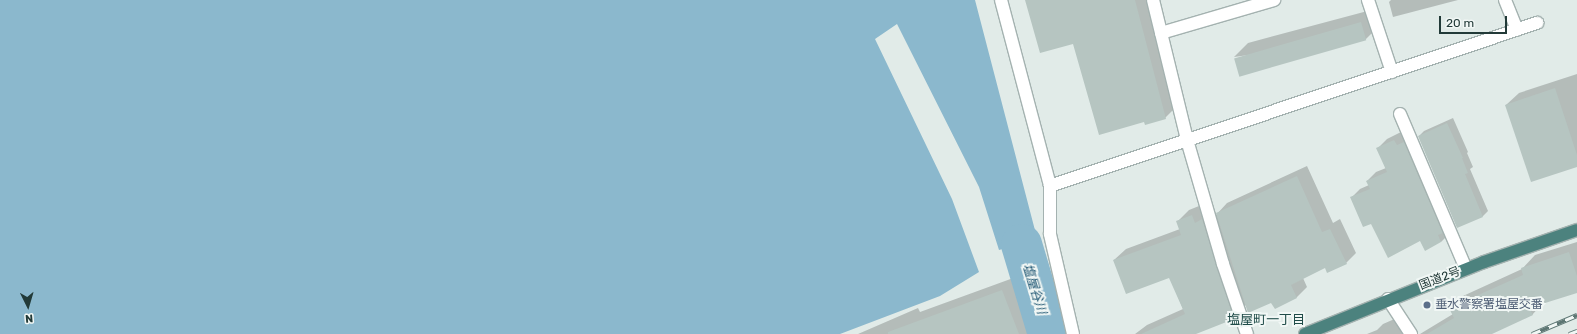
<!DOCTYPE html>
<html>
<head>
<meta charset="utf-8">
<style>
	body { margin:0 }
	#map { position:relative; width:1577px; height:334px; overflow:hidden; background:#e1ebe8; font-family:Rubik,"Noto Sans JP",sans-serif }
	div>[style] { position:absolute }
	.water>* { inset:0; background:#8bb8cd }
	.shadow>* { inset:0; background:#0003 }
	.river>* { height:41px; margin:-20.5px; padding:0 20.5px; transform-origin:20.5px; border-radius:20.5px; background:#8bb8cd }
	.building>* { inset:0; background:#b6c5c1; transform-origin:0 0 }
	.roads { filter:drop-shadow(1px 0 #a4b2b0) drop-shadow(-1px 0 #a4b2b0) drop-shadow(0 1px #a4b2b0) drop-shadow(0 -1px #a4b2b0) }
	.service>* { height:12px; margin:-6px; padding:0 6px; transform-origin:6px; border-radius:6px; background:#fff }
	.minor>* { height:12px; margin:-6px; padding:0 6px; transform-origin:6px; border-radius:6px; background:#fff }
	.trunk>* { height:12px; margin:-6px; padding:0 6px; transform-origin:6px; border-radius:6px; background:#4c827e }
	.rail>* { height:4.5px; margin-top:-2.25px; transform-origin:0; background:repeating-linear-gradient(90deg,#f1f7f5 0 9px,#5d7673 0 18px); box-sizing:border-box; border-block:1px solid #5d7673 }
	.dots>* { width:11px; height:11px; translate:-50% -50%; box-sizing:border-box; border:2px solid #f1f7f5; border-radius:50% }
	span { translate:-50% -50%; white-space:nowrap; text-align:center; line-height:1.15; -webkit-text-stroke:4px #f1f7f5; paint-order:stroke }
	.street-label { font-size:12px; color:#223a38 }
	.service-label { font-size:12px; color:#4e5e75 }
	.left { translate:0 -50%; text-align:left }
	.water-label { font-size:13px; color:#205773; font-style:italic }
	.neighbourhood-label { font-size:13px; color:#1f4b48 }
	.north { position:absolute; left:8px; top:286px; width:40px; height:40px; -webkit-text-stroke:3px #f1f7f5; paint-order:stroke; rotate:175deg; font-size:11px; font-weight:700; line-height:16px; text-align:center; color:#223a38 }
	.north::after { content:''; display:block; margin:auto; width:14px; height:18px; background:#223a38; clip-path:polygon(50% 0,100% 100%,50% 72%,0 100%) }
	.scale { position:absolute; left:1439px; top:16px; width:68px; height:18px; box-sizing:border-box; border:2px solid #223a38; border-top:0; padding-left:5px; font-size:12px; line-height:14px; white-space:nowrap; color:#223a38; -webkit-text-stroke:3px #f1f7f5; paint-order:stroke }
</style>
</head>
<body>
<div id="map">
	<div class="water">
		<i style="clip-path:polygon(0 0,975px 0,1037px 238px,1021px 244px,999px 250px,979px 187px,897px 24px,875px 39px,952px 199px,979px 272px,940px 296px,840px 334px,0 334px)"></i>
	</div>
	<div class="shadow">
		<i style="clip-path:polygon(1026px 0,1147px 0,1175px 108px,1165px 118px,1073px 42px)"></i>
		<i style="clip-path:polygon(1391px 0,1458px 0,1393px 17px,1389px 2px)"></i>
		<i style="clip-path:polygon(1375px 9px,1379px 26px,1366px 39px,1234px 57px,1248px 43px)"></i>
		<i style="clip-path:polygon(1577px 74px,1577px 166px,1506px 105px,1519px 93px)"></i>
		<i style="clip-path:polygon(1453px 118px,1468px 152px,1467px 153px,1473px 167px,1470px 169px,1488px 211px,1483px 216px,1457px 226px,1419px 136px,1424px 131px)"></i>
		<i style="clip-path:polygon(1403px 131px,1450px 233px,1441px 242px,1421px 240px,1351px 198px,1360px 189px,1369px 185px,1367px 181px,1376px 172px,1386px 168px,1378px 148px,1387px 139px)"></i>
		<i style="clip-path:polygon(1307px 166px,1333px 223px,1340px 219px,1356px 253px,1346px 263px,1325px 267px,1303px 278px,1307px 287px,1297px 297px,1275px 308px,1272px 301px,1246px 305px,1233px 318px,1194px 334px,1135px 334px,1147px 325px,1183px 309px,1170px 277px,1114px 260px,1126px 249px,1180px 229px,1177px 222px,1189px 210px,1204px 204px,1207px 212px,1214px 209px,1216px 215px,1227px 203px)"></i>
		<i style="clip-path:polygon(1577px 242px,1577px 292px,1544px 302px,1532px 315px,1486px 334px,1420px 334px,1453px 314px,1450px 309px,1463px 296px,1522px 269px,1535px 255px)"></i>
		<i style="clip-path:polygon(1016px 277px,1037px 334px,858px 334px,918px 308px,920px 312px)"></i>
		<i style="clip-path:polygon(1406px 314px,1414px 334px,1367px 334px,1377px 330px,1383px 324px)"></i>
	</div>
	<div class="river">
		<i style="left:1021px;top:244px;width:94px;rotate:73.3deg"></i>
	</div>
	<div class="building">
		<i style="clip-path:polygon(1025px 0,1135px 0,1166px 119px,1145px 125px,1144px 122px,1099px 135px,1073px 44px,1040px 53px)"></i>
		<i style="left:1361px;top:22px;width:19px;height:132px;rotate:74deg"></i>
		<i style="clip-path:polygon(1555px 88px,1577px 155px,1577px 167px,1531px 182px,1505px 105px)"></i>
		<i style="clip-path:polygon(1447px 123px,1463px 158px,1462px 158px,1468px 173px,1465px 174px,1483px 217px,1457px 228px,1418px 136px)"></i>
		<i style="clip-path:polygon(1394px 140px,1397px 145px,1404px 142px,1443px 233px,1438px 235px,1441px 242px,1425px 251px,1420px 241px,1388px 258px,1371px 224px,1363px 227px,1350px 197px,1370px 189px,1366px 181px,1387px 172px,1376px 148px)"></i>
		<i style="clip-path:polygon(1297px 176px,1322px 232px,1330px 229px,1347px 264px,1327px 273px,1325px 268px,1291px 285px,1297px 298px,1275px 309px,1271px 303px,1248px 313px,1216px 213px)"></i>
		<i style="clip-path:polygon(1192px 215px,1195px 223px,1202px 219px,1234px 319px,1196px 334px,1141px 334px,1185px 314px,1169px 278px,1126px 294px,1113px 260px,1181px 235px,1176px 221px)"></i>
		<i style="clip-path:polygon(1569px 252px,1577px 276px,1577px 293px,1529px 308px,1533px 315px,1492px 334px,1427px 334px,1454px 318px,1449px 308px,1523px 275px,1521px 268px)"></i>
		<i style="clip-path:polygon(1002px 290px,1019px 334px,888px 334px,888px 332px)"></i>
	</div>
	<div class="roads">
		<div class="service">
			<i style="left:1001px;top:0;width:192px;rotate:75.2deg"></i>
			<i style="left:1153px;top:0;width:144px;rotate:76.3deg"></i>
			<i style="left:1187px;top:140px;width:129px;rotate:73.8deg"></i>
			<i style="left:1223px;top:264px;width:74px;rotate:71.1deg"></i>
			<i style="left:1368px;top:0;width:76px;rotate:71.6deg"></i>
			<i style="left:1505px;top:0;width:32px;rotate:68deg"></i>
			<i style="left:1161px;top:33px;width:118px;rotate:-16.3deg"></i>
			<i style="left:1400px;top:114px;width:168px;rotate:66.9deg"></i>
			<i style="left:1073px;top:334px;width:103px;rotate:-103deg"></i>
			<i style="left:1050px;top:234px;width:48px;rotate:-90deg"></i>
			<i style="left:1050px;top:186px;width:514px;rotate:-18.51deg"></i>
		</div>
		<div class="minor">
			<i style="left:1388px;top:299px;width:42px;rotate:56.7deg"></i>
		</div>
		<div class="trunk">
			<i style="left:1305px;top:334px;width:193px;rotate:-21.9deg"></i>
			<i style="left:1484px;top:262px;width:98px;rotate:-19deg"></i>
		</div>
	</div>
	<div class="rail">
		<i style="left:1532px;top:334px;width:49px;rotate:-22.9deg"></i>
		<i style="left:1569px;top:334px;width:9px;rotate:-21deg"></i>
	</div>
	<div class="dots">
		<i style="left:1427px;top:305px;background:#5c6f8a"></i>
	</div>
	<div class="street-label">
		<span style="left:1440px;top:279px;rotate:-21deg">国道2号</span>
	</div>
	<div class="service-label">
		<span class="left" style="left:1435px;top:305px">垂水警察署塩屋交番</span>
	</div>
	<div class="water-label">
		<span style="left:1034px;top:289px;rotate:73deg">塩屋谷川</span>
	</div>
	<div class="neighbourhood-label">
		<span style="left:1266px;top:320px">塩屋町一丁目</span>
	</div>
	<div class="north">N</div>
	<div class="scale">20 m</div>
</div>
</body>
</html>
